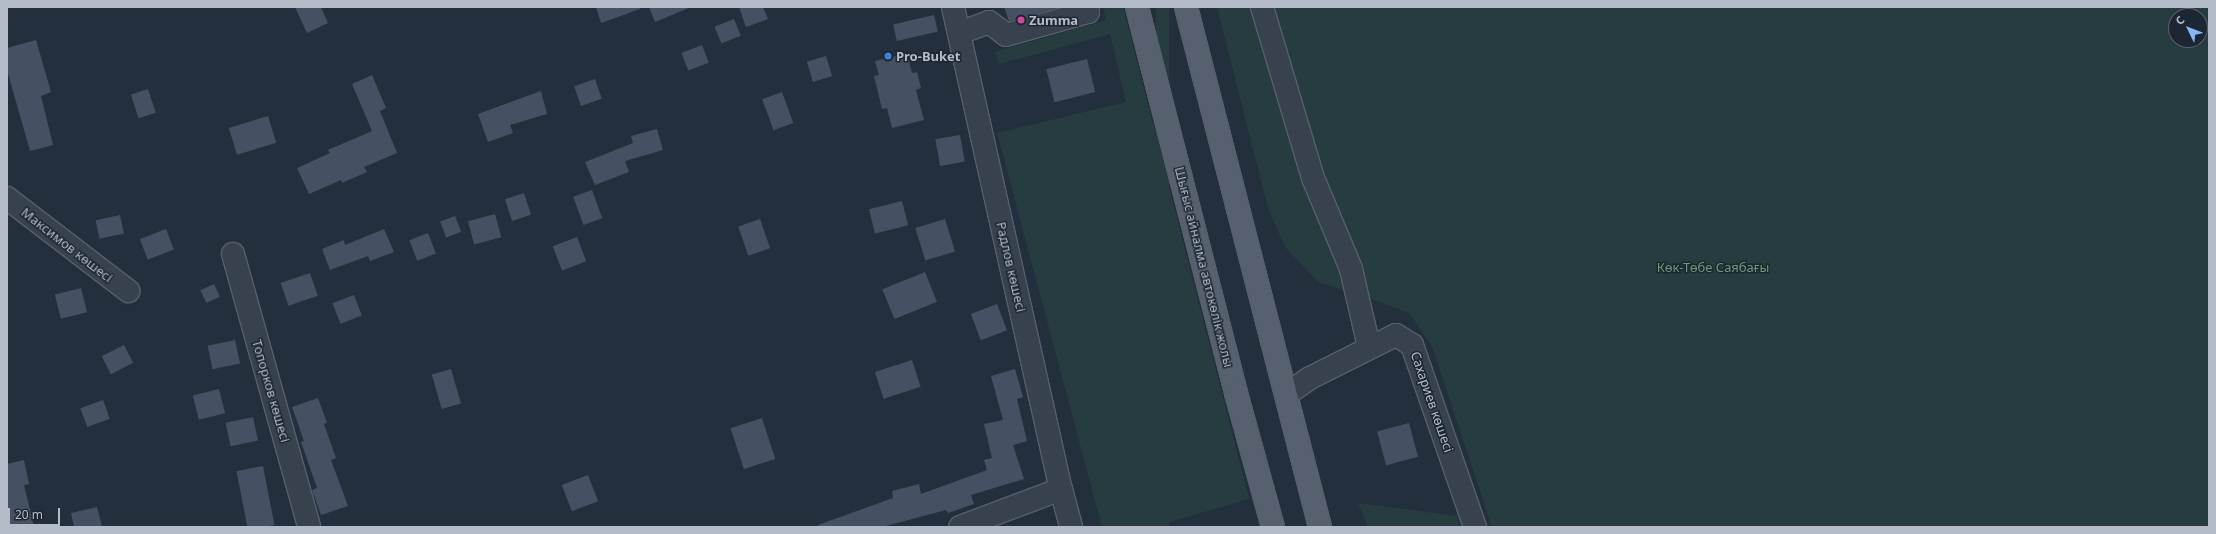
<!DOCTYPE html>
<html>
<head>
<meta charset="utf-8">
<style>
	body { margin:0 }
	#map { position:relative; width:2216px; height:534px; overflow:hidden; background:#242f3e; font-family:"Noto Sans",sans-serif }
	div>[style] { position:absolute }
	.green>* { inset:0; background:#263c3f; transform-origin:0 0 }
	.building>* { inset:0; background:#455162; transform-origin:0 0 }
	.roads { filter:drop-shadow(1px 0 #565f6c) drop-shadow(-1px 0 #565f6c) drop-shadow(0 1px #565f6c) drop-shadow(0 -1px #565f6c) }
	.minor>* { height:22px; margin:-11px; padding:0 11px; transform-origin:11px; border-radius:11px; background:#38414e }
	.major>* { height:22px; margin:-11px; padding:0 11px; transform-origin:11px; border-radius:11px; background:#56606e }
	.dots>* { width:11px; height:11px; translate:-50% -50%; box-sizing:border-box; border:2px solid #1d2633; border-radius:50% }
	span { translate:-50% -50%; white-space:nowrap; text-align:center; line-height:1.15; -webkit-text-stroke:3px #1d2633; paint-order:stroke }
	.poi-label { font-size:13px; color:#b4bcc9; font-weight:700 }
	.left { translate:0 -50%; text-align:left }
	.street-label { font-size:13px; color:#b4bcc9 }
	.park-label { font-size:13px; color:#6b9a76 }
	.frame { position:absolute; inset:0; border:8px solid #b4bcc9; pointer-events:none }
	.north { position:absolute; left:2168px; top:8px; width:40px; height:40px; box-sizing:border-box; background:#1d2633; border:1px solid #59626f; border-radius:50%; rotate:313deg; font-size:11px; font-weight:700; line-height:16px; text-align:center; color:#b4bcc9 }
	.north::after { content:''; display:block; margin:auto; width:14px; height:18px; background:#8ab4f8; clip-path:polygon(50% 0,100% 100%,50% 72%,0 100%) }
	.scale { position:absolute; left:8px; top:508px; width:52px; height:18px; box-sizing:border-box; border:2px solid #b4bcc9; border-top:0; padding-left:5px; font-size:12px; line-height:14px; white-space:nowrap; color:#b4bcc9; -webkit-text-stroke:3px #1d2633; paint-order:stroke }
</style>
</head>
<body>
<div id="map">
	<div class="green">
		<i style="clip-path:polygon(1103px 7px,1123px 7px,1249px 499px,1152px 527px,1102px 527px,997px 133px,1126px 102px,1110px 34px,999px 64px,995px 52px,1106px 20px)"></i>
		<i style="left:1156px;top:7px;width:13px;height:537px"></i>
		<i style="clip-path:polygon(evenodd,1217px 7px,2209px 7px,2209px 527px,1492px 527px,1432px 346px,1410px 314px,1375px 300px,1318px 282px,1285px 247px,1268px 208px,1217px 7px,2176px 16px,2200px 16px,2200px 40px,2176px 40px,2176px 16px)"></i>
		<i style="clip-path:polygon(1358px 503px,1457px 516px,1460px 527px,1368px 527px)"></i>
	</div>
	<div class="building">
		<i style="clip-path:polygon(295px 7px,321px 7px,328px 23px,307px 33px)"></i>
		<i style="clip-path:polygon(596px 7px,640px 7px,640px 9px,601px 23px)"></i>
		<i style="clip-path:polygon(649px 7px,691px 7px,655px 22px)"></i>
		<i style="clip-path:polygon(739px 7px,763px 7px,768px 19px,746px 27px)"></i>
		<i style="clip-path:polygon(1004px 7px,1060px 7px,1009px 21px)"></i>
		<i style="left:934px;top:15px;width:17px;height:42px;rotate:77deg"></i>
		<i style="left:734px;top:19px;width:18px;height:21px;rotate:68deg"></i>
		<i style="clip-path:polygon(36px 40px,51px 92px,41px 96px,53px 145px,30px 151px,7px 70px,7px 48px)"></i>
		<i style="left:702px;top:45px;width:19px;height:22px;rotate:69deg"></i>
		<i style="clip-path:polygon(907px 53px,912px 73px,917px 72px,921px 88px,916px 90px,924px 120px,892px 128px,887px 108px,882px 109px,874px 76px,879px 75px,875px 61px)"></i>
		<i style="left:826px;top:56px;width:21px;height:20px;rotate:73deg"></i>
		<i style="left:1087px;top:59px;width:34px;height:42px;rotate:76deg"></i>
		<i style="clip-path:polygon(372px 75px,386px 108px,380px 111px,397px 153px,364px 167px,367px 172px,342px 183px,341px 180px,309px 194px,297px 168px,330px 153px,328px 150px,372px 131px,352px 84px)"></i>
		<i style="left:595px;top:79px;width:21px;height:22px;rotate:71deg"></i>
		<i style="left:148px;top:89px;width:25px;height:18px;rotate:72deg"></i>
		<i style="clip-path:polygon(541px 91px,547px 114px,510px 125px,513px 133px,488px 142px,478px 114px)"></i>
		<i style="left:782px;top:92px;width:33px;height:21px;rotate:70deg"></i>
		<i style="left:268px;top:116px;width:28px;height:41px;rotate:73deg"></i>
		<i style="clip-path:polygon(657px 129px,663px 150px,625px 161px,629px 172px,595px 185px,585px 162px,633px 143px,631px 136px)"></i>
		<i style="left:960px;top:135px;width:27px;height:25px;rotate:80deg"></i>
		<i style="left:592px;top:190px;width:30px;height:20px;rotate:70deg"></i>
		<i style="left:524px;top:193px;width:23px;height:20px;rotate:72deg"></i>
		<i style="left:902px;top:201px;width:25px;height:34px;rotate:76deg"></i>
		<i style="left:495px;top:214px;width:24px;height:28px;rotate:75deg"></i>
		<i style="left:120px;top:215px;width:19px;height:25px;rotate:78deg"></i>
		<i style="left:455px;top:216px;width:17px;height:16px;rotate:69deg"></i>
		<i style="left:760px;top:219px;width:31px;height:23px;rotate:71deg"></i>
		<i style="left:945px;top:219px;width:34px;height:31px;rotate:73deg"></i>
		<i style="left:166px;top:229px;width:22px;height:28px;rotate:69deg"></i>
		<i style="clip-path:polygon(384px 229px,394px 252px,370px 261px,368px 256px,330px 270px,322px 249px,344px 240px,345px 245px)"></i>
		<i style="left:428px;top:233px;width:22px;height:20px;rotate:69deg"></i>
		<i style="left:577px;top:237px;width:26px;height:26px;rotate:69deg"></i>
		<i style="left:925px;top:272px;width:32px;height:46px;rotate:68deg"></i>
		<i style="left:310px;top:273px;width:24px;height:31px;rotate:71deg"></i>
		<i style="left:214px;top:284px;width:14px;height:15px;rotate:65deg"></i>
		<i style="left:81px;top:288px;width:25px;height:27px;rotate:76deg"></i>
		<i style="left:354px;top:295px;width:22px;height:23px;rotate:69deg"></i>
		<i style="left:997px;top:304px;width:28px;height:28px;rotate:69deg"></i>
		<i style="left:235px;top:340px;width:24px;height:28px;rotate:78deg"></i>
		<i style="left:124px;top:345px;width:20px;height:25px;rotate:63deg"></i>
		<i style="left:912px;top:360px;width:28px;height:39px;rotate:72deg"></i>
		<i style="left:451px;top:369px;width:36px;height:20px;rotate:74deg"></i>
		<i style="clip-path:polygon(1015px 369px,1023px 397px,1017px 399px,1027px 441px,1013px 445px,1024px 479px,971px 495px,974px 504px,948px 513px,946px 510px,882px 527px,818px 527px,818px 525px,893px 498px,892px 491px,919px 484px,921px 494px,987px 470px,984px 460px,992px 458px,984px 424px,1003px 420px,991px 376px)"></i>
		<i style="left:219px;top:389px;width:25px;height:27px;rotate:76deg"></i>
		<i style="clip-path:polygon(318px 398px,327px 423px,324px 424px,336px 458px,331px 460px,348px 506px,321px 515px,312px 490px,317px 488px,301px 442px,304px 441px,292px 407px)"></i>
		<i style="left:103px;top:400px;width:20px;height:24px;rotate:70deg"></i>
		<i style="left:253px;top:417px;width:24px;height:28px;rotate:78deg"></i>
		<i style="left:762px;top:418px;width:43px;height:33px;rotate:72deg"></i>
		<i style="left:1409px;top:423px;width:35px;height:33px;rotate:75deg"></i>
		<i style="clip-path:polygon(24px 460px,29px 484px,24px 485px,34px 527px,7px 527px,7px 464px)"></i>
		<i style="left:263px;top:466px;width:60px;height:27px;rotate:79deg"></i>
		<i style="left:588px;top:475px;width:28px;height:28px;rotate:69deg"></i>
		<i style="clip-path:polygon(97px 507px,102px 527px,74px 527px,71px 513px)"></i>
	</div>
	<div class="roads">
		<div class="minor">
			<i style="left:953px;top:7px;width:494px;rotate:77.4deg"></i>
			<i style="left:1061px;top:489px;width:39px;rotate:75deg"></i>
			<i style="left:1262px;top:7px;width:178px;rotate:73.4deg"></i>
			<i style="left:1313px;top:178px;width:99px;rotate:67.3deg"></i>
			<i style="left:1351px;top:269px;width:80px;rotate:77deg"></i>
			<i style="left:959px;top:33px;width:32px;rotate:-20deg"></i>
			<i style="left:989px;top:22px;width:21px;rotate:37deg"></i>
			<i style="left:1006px;top:35px;width:85px;rotate:-15.7deg"></i>
			<i style="left:1088px;top:12px;width:5px;rotate:-101deg"></i>
			<i style="left:7px;top:198px;width:153px;rotate:37.5deg"></i>
			<i style="left:233px;top:254px;width:283px;rotate:74.4deg"></i>
			<i style="left:1287px;top:394px;width:28px;rotate:-35deg"></i>
			<i style="left:1310px;top:378px;width:96px;rotate:-26.6deg"></i>
			<i style="left:1396px;top:335px;width:19px;rotate:32deg"></i>
			<i style="left:1412px;top:345px;width:193px;rotate:70.9deg"></i>
			<i style="left:960px;top:527px;width:108px;rotate:-20.6deg"></i>
		</div>
		<div class="major">
			<i style="left:1137px;top:7px;width:398px;rotate:75.6deg"></i>
			<i style="left:1236px;top:393px;width:139px;rotate:74.6deg"></i>
			<i style="left:1186px;top:7px;width:537px;rotate:75.55deg"></i>
		</div>
	</div>
	<div class="dots">
		<i style="left:1021px;top:20px;background:#d1479c"></i>
		<i style="left:888px;top:56px;background:#3f7fe0"></i>
	</div>
	<div class="poi-label">
		<span class="left" style="left:1029px;top:20px">Zumma</span>
		<span class="left" style="left:896px;top:56px">Pro-Buket</span>
	</div>
	<div class="street-label">
		<span style="left:67px;top:245px;rotate:38deg">Максимов көшесі</span>
		<span style="left:1011px;top:267px;rotate:77deg">Радлов көшесі</span>
		<span style="left:1204px;top:267px;rotate:76deg">Шығыс айналма автокөлік жолы</span>
		<span style="left:271px;top:391px;rotate:74deg">Топорков көшесі</span>
		<span style="left:1432px;top:402px;rotate:71deg">Сахариев көшесі</span>
	</div>
	<div class="park-label">
		<span style="left:1713px;top:267px">Көк-Төбе Саябағы</span>
	</div>
	<div class="frame"></div>
	<div class="north">С</div>
	<div class="scale">20 m</div>
</div>
</body>
</html>
